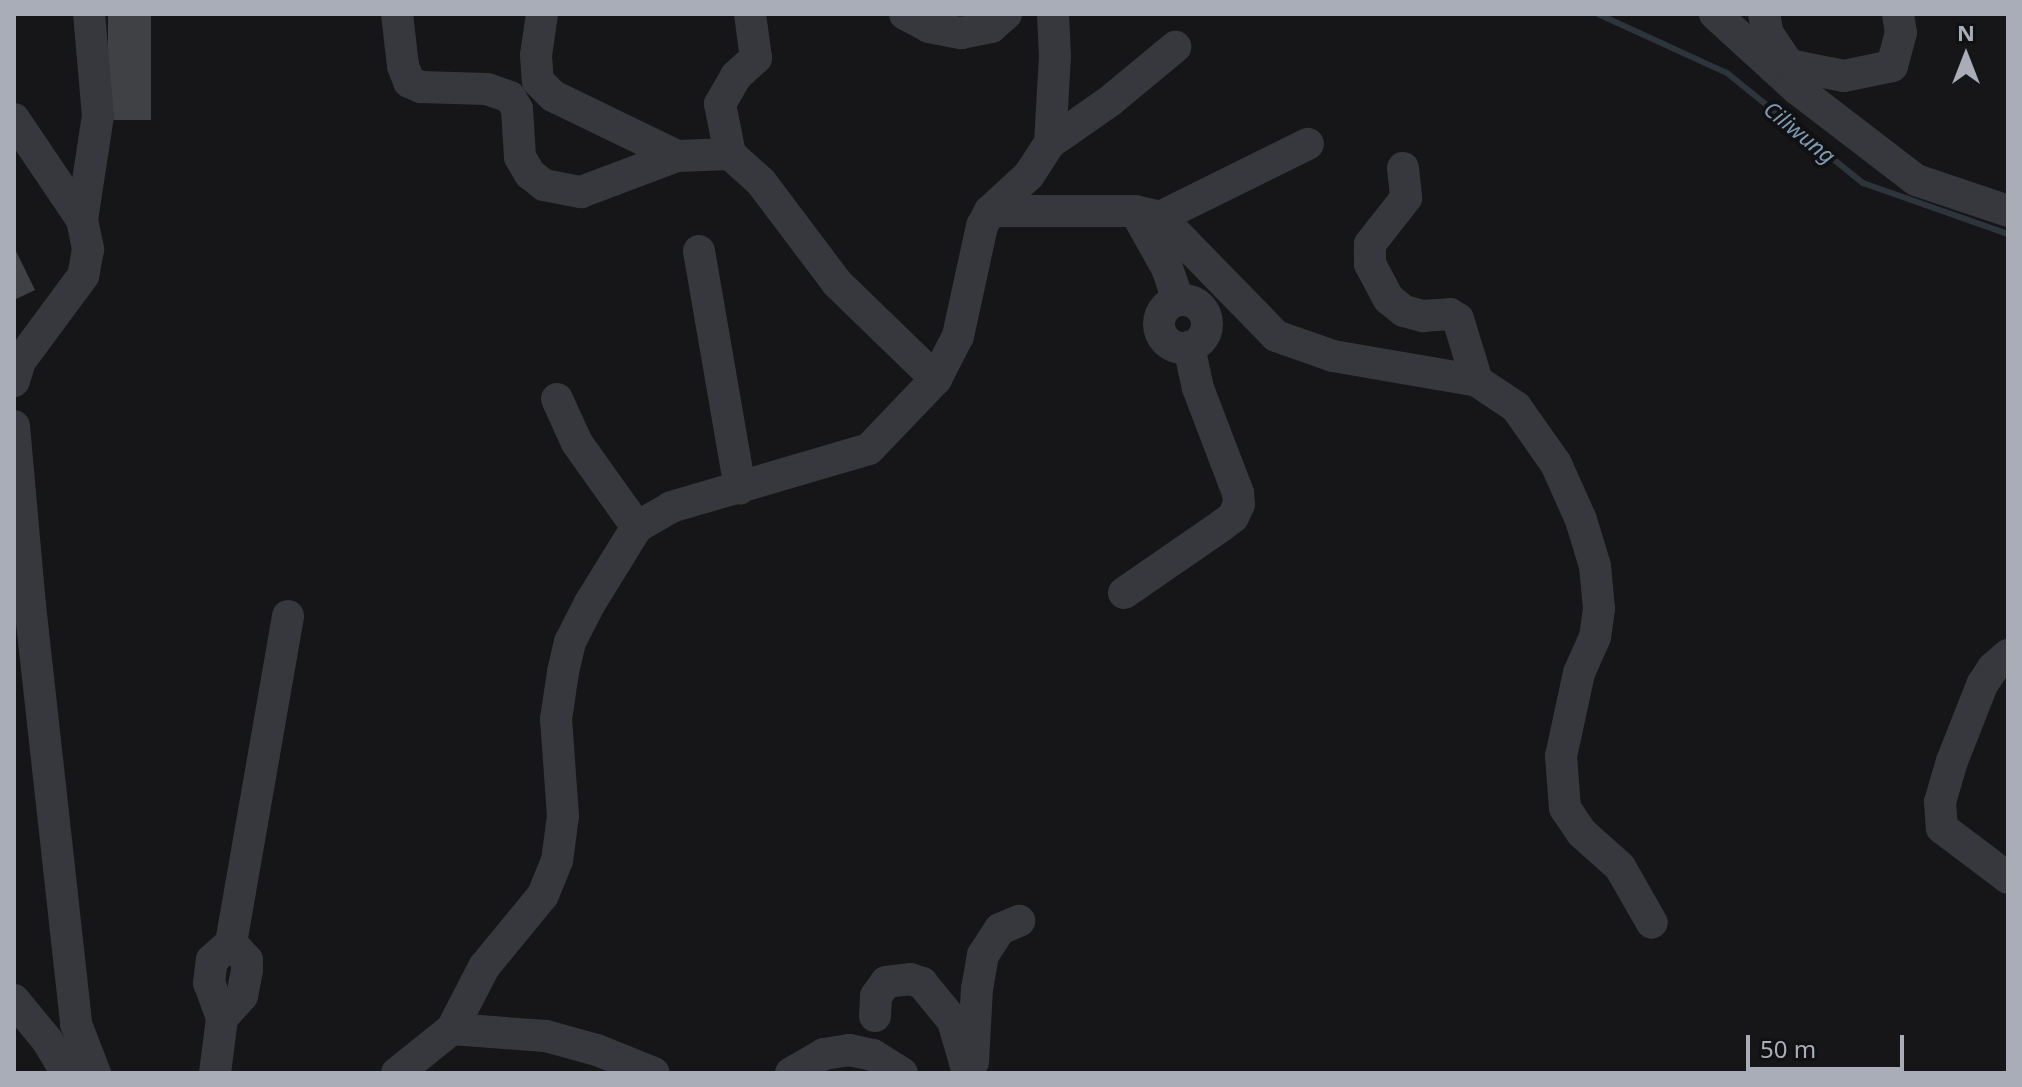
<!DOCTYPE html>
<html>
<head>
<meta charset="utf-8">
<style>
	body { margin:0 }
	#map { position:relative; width:2022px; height:1087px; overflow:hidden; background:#161618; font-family:"Noto Sans",sans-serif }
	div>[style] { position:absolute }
	.stream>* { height:6px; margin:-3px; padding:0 3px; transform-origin:3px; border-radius:3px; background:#2c353c }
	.building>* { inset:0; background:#404145; transform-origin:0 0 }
	.minor>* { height:32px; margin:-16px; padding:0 16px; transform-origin:16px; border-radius:16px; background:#37383d }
	.minor>.ring { margin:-16px; padding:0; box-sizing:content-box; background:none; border:32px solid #37383d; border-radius:50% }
	span { translate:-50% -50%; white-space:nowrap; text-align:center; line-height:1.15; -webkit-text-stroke:8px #111113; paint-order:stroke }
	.water-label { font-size:22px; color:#7f9bb3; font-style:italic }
	.frame { position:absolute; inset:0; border:16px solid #a8adb8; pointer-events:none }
	.north { position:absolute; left:1926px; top:16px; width:80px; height:80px; -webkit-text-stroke:6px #111113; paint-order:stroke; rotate:0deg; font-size:22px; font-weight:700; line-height:32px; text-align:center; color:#a8adb8 }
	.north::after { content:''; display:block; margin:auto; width:28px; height:36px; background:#a8adb8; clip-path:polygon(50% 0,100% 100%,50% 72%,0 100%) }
	.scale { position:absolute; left:1746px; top:1035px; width:158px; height:36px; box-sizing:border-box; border:4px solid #a8adb8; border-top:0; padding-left:10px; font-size:24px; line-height:28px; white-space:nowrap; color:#a8adb8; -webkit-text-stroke:6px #111113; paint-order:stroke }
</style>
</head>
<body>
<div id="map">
	<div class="stream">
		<i style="left:1598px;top:14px;width:142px;rotate:24.6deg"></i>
		<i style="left:1727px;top:73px;width:175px;rotate:39deg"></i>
		<i style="left:1863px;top:183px;width:154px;rotate:19.4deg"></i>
	</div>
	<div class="building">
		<i style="left:108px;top:14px;width:43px;height:106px"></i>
		<i style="clip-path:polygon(14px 247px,35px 290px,14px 300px)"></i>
	</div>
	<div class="minor">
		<i style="left:397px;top:14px;width:52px;rotate:83.4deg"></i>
		<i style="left:403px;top:66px;width:17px;rotate:69deg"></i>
		<i style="left:409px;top:82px;width:13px;rotate:23deg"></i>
		<i style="left:421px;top:87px;width:66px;rotate:1.7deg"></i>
		<i style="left:487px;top:89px;width:24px;rotate:19deg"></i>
		<i style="left:510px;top:97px;width:14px;rotate:60deg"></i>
		<i style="left:517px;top:109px;width:48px;rotate:86.4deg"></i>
		<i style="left:520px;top:157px;width:20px;rotate:60deg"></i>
		<i style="left:530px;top:174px;width:18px;rotate:38deg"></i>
		<i style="left:544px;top:185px;width:38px;rotate:11deg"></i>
		<i style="left:581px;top:192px;width:103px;rotate:-20.6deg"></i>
		<i style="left:677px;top:156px;width:53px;rotate:-2.2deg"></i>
		<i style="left:730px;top:154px;width:42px;rotate:42.1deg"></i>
		<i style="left:761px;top:182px;width:126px;rotate:53deg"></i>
		<i style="left:837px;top:283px;width:138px;rotate:44.1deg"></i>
		<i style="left:542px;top:14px;width:41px;rotate:98.3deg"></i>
		<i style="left:536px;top:55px;width:26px;rotate:86deg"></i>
		<i style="left:538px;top:81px;width:21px;rotate:45deg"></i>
		<i style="left:553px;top:96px;width:138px;rotate:25.8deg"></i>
		<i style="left:905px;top:14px;width:27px;rotate:28deg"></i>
		<i style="left:929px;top:27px;width:33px;rotate:11deg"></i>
		<i style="left:961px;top:33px;width:31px;rotate:-11deg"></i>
		<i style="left:991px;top:27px;width:20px;rotate:-41deg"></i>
		<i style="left:1715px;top:14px;width:110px;rotate:42.4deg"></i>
		<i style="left:1796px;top:88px;width:151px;rotate:37.5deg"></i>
		<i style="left:1916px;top:180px;width:97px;rotate:18.6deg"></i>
		<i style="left:1764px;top:14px;width:20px;rotate:79deg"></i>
		<i style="left:1768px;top:34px;width:37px;rotate:56deg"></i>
		<i style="left:1789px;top:65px;width:56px;rotate:11.3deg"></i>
		<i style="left:1844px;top:76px;width:49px;rotate:-11.8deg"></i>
		<i style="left:1892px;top:66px;width:34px;rotate:-75deg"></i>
		<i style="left:1901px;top:33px;width:19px;rotate:-99deg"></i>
		<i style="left:14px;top:119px;width:122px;rotate:56deg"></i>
		<i style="left:82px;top:220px;width:30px;rotate:78deg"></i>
		<i style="left:88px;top:249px;width:27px;rotate:100deg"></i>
		<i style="left:83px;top:276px;width:106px;rotate:126.5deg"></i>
		<i style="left:20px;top:361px;width:21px;rotate:107deg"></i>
		<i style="left:1050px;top:143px;width:86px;rotate:-86.7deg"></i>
		<i style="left:1055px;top:57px;width:43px;rotate:-92.7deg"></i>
		<i style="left:730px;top:154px;width:51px;rotate:-101.3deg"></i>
		<i style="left:720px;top:104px;width:32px;rotate:-60deg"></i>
		<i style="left:736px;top:76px;width:27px;rotate:-42deg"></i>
		<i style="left:756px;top:58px;width:44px;rotate:-97.8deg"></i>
		<i style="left:1403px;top:168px;width:30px;rotate:84deg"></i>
		<i style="left:1406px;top:198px;width:58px;rotate:128deg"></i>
		<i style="left:1370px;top:244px;width:20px;rotate:90deg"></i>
		<i style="left:1370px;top:264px;width:40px;rotate:62deg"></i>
		<i style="left:1389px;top:299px;width:19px;rotate:39deg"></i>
		<i style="left:1404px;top:311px;width:20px;rotate:15deg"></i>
		<i style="left:1423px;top:316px;width:27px;rotate:-4deg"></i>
		<i style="left:1450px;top:314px;width:9px;rotate:32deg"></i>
		<i style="left:1458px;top:319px;width:65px;rotate:73deg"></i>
		<i style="left:990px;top:211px;width:145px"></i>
		<i style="left:1135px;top:211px;width:26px;rotate:13deg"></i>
		<i style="left:1160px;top:217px;width:166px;rotate:45.7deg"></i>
		<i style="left:1276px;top:336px;width:60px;rotate:19.3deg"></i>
		<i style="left:1333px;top:356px;width:146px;rotate:9.8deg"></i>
		<i style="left:1477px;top:381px;width:47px;rotate:33.7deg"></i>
		<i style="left:1516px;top:407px;width:70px;rotate:54.9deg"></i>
		<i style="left:1556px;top:464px;width:61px;rotate:65.9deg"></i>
		<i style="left:1581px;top:520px;width:48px;rotate:73.1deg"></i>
		<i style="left:1595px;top:566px;width:43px;rotate:84.7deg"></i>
		<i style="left:1599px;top:609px;width:28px;rotate:98deg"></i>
		<i style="left:1595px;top:637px;width:39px;rotate:114deg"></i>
		<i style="left:1579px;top:673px;width:85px;rotate:102.2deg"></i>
		<i style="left:1561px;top:756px;width:52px;rotate:85.6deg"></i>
		<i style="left:1565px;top:808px;width:30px;rotate:56deg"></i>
		<i style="left:1582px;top:833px;width:51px;rotate:41.8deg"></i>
		<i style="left:1620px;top:867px;width:64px;rotate:60.3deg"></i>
		<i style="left:1135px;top:211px;width:65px;rotate:60.7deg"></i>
		<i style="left:1167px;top:268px;width:34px;rotate:71deg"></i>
		<i style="left:1160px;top:217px;width:165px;rotate:-26.3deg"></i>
		<i style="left:82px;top:220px;width:105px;rotate:-81.3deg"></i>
		<i style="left:98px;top:116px;width:102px;rotate:-95deg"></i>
		<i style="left:699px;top:251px;width:241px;rotate:80.2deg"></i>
		<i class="ring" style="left:1159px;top:300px;width:16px;height:16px"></i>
		<i style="left:557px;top:399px;width:48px;rotate:65.6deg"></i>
		<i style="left:577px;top:443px;width:103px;rotate:54.5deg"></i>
		<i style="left:14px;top:426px;width:180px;rotate:84.9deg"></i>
		<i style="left:30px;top:605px;width:422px;rotate:83.7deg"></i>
		<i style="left:76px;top:1024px;width:53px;rotate:68.8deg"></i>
		<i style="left:1124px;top:593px;width:118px;rotate:-34.6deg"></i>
		<i style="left:1221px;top:526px;width:15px;rotate:-37deg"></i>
		<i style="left:1233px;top:517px;width:14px;rotate:-65deg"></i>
		<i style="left:1239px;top:504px;width:11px;rotate:-95deg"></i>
		<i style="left:1238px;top:493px;width:112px;rotate:-110.9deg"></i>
		<i style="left:1198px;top:388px;width:42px;rotate:-102.4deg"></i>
		<i style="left:2008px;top:655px;width:20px;rotate:139deg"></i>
		<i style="left:1993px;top:668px;width:20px;rotate:123deg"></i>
		<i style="left:1982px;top:685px;width:82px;rotate:111.5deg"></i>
		<i style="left:1952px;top:761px;width:43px;rotate:106.3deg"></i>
		<i style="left:1940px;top:802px;width:26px;rotate:86deg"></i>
		<i style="left:1942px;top:828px;width:83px;rotate:37.1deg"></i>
		<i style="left:14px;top:1000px;width:52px;rotate:50.5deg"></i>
		<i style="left:47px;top:1040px;width:39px;rotate:59deg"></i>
		<i style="left:875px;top:1016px;width:20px;rotate:-87deg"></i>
		<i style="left:876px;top:996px;width:17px;rotate:-54deg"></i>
		<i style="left:886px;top:982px;width:24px;rotate:-7deg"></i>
		<i style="left:910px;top:979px;width:13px;rotate:18deg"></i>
		<i style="left:922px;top:983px;width:49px;rotate:50.8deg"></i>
		<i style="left:953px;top:1021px;width:54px;rotate:73.9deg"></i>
		<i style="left:222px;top:1018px;width:30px;rotate:-48deg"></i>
		<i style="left:242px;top:996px;width:26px;rotate:-79deg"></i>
		<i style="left:247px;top:970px;width:10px;rotate:-90deg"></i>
		<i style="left:247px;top:960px;width:23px;rotate:-133deg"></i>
		<i style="left:452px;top:1029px;width:70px;rotate:-62.7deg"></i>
		<i style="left:484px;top:967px;width:93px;rotate:-50.7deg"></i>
		<i style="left:543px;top:895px;width:37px;rotate:-68deg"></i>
		<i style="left:557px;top:861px;width:45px;rotate:-82.4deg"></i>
		<i style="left:563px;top:816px;width:97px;rotate:-94.1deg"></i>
		<i style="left:556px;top:719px;width:48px;rotate:-81.5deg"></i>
		<i style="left:563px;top:672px;width:31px;rotate:-77deg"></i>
		<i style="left:570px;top:642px;width:44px;rotate:-62.9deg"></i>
		<i style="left:590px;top:603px;width:89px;rotate:-58.3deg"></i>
		<i style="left:637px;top:527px;width:39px;rotate:-30deg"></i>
		<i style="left:671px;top:507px;width:206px;rotate:-16.3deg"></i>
		<i style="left:869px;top:449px;width:97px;rotate:-46.3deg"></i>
		<i style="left:936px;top:379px;width:48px;rotate:-62.9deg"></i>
		<i style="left:958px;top:336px;width:113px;rotate:-77.7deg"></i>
		<i style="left:982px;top:226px;width:17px;rotate:-62deg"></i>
		<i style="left:990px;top:211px;width:53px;rotate:-42.7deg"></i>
		<i style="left:1029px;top:175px;width:38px;rotate:-57deg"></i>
		<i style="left:1050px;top:143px;width:73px;rotate:-35deg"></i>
		<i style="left:1110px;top:101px;width:85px;rotate:-39.7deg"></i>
		<i style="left:973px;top:1062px;width:73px;rotate:-86.9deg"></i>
		<i style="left:977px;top:989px;width:35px;rotate:-80deg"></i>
		<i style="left:983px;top:955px;width:31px;rotate:-57deg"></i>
		<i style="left:1000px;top:929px;width:21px;rotate:-23deg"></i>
		<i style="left:215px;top:1073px;width:55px;rotate:-82.7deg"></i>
		<i style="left:222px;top:1018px;width:37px;rotate:-110deg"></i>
		<i style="left:209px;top:983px;width:23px;rotate:-83deg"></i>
		<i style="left:212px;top:960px;width:25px;rotate:-42deg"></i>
		<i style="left:231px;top:943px;width:332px;rotate:-80.1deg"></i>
		<i style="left:397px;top:1073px;width:70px;rotate:-38.7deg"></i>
		<i style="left:452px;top:1029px;width:94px;rotate:4.3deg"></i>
		<i style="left:546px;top:1036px;width:53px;rotate:15.4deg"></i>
		<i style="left:597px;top:1050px;width:61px;rotate:22deg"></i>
		<i style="left:791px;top:1073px;width:38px;rotate:-30deg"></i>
		<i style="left:824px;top:1054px;width:25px;rotate:-9deg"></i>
		<i style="left:849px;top:1050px;width:25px;rotate:12deg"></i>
		<i style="left:873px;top:1055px;width:34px;rotate:32deg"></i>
	</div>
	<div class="water-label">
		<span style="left:1800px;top:132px;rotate:39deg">Ciliwung</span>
	</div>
	<div class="frame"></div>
	<div class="north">N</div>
	<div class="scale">50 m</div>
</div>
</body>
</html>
